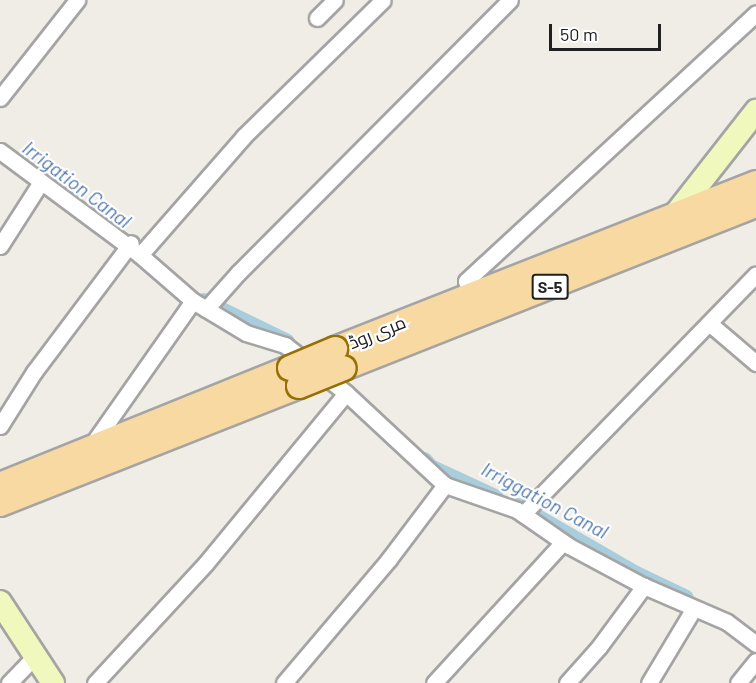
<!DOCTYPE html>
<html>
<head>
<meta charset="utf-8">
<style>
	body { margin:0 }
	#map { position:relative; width:756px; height:683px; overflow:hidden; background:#f0ede6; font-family:Barlow,Cairo,sans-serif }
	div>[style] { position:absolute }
	.stream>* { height:4.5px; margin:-2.25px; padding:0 2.25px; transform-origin:2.25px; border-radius:2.25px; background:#a8cddc }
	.canal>* { height:15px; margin:-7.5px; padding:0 7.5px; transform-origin:7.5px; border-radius:7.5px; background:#a8cddc }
	.roads { filter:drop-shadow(2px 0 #a4a4a4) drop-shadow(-2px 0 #a4a4a4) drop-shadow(0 2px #a4a4a4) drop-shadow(0 -2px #a4a4a4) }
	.street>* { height:15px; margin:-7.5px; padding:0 7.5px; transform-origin:7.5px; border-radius:7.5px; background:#fff }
	.secondary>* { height:22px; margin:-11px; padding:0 11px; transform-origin:11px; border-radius:11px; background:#f1f8bd }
	.primary>* { height:24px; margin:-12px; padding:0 12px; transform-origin:12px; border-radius:12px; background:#f9d9a2 }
	.bridges { filter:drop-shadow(2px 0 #967005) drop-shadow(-2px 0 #967005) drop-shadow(0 2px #967005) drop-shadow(0 -2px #967005) }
	.primary-bridge>* { height:24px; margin:-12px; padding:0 12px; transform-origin:12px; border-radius:12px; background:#f9d9a2 }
	span { translate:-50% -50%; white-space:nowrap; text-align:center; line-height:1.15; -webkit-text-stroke:4.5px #fff; paint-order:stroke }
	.shield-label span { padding:2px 4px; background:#fff; border:2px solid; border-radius:4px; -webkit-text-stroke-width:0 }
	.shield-label { font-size:16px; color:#202020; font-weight:700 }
	.street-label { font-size:18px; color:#202020 }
	.water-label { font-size:20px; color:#4e77ad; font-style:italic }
	.scale { position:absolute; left:549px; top:24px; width:112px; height:27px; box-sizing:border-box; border:3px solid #202020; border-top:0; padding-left:8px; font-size:18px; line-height:21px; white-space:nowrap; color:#202020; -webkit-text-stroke:4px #fff; paint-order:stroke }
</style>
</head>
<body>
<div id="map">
	<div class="stream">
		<i style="left:110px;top:224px;width:18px;rotate:34deg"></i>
		<i style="left:125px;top:234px;width:6px;rotate:72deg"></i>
	</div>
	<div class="canal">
		<i style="left:203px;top:300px;width:93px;rotate:26deg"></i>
		<i style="left:424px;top:459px;width:9px;rotate:49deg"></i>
		<i style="left:430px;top:466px;width:72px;rotate:24.8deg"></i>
		<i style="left:518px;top:505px;width:136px;rotate:30deg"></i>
		<i style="left:636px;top:573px;width:55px;rotate:25.6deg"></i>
	</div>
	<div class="roads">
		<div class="street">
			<i style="left:317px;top:18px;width:25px;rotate:-45deg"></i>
			<i style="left:0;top:98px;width:125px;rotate:-51.8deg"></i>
			<i style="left:0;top:151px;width:174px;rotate:36.6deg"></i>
			<i style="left:140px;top:255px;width:70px;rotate:41deg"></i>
			<i style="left:193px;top:301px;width:62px;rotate:31.1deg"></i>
			<i style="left:246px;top:333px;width:41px;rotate:17.1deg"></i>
			<i style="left:285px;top:345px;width:78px;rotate:38.2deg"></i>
			<i style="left:346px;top:393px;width:135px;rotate:42.9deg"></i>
			<i style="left:445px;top:485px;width:76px;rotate:19.1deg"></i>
			<i style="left:517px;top:510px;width:63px;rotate:34.7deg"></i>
			<i style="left:569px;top:546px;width:85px;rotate:28.1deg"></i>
			<i style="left:644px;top:586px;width:90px;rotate:23.4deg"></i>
			<i style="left:727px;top:622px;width:36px;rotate:37deg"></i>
			<i style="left:0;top:246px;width:76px;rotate:-57.4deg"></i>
			<i style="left:140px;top:255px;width:158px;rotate:-48.8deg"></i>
			<i style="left:244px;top:136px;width:194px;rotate:-44.4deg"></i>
			<i style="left:472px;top:294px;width:14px;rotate:-115deg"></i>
			<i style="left:466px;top:281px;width:395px;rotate:-42.7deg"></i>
			<i style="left:206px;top:309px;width:48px;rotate:-48.4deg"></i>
			<i style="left:238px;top:273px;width:385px;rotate:-45.1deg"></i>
			<i style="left:709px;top:323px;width:62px;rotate:40.4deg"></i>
			<i style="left:0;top:426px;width:64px;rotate:-57.8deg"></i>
			<i style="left:34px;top:372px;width:161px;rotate:-53.1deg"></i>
			<i style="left:91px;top:446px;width:177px;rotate:-54.9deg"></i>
			<i style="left:523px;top:514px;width:334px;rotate:-45.8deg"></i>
			<i style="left:9px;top:683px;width:37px;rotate:-46deg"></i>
			<i style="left:95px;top:683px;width:163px;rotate:-47.2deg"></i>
			<i style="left:206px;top:563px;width:220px;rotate:-50.5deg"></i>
			<i style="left:284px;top:683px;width:162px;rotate:-49.7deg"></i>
			<i style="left:389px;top:559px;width:93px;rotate:-52.9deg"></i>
			<i style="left:434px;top:683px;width:191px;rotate:-47.5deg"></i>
			<i style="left:567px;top:683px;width:48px;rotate:-48.4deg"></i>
			<i style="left:599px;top:647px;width:76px;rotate:-53.6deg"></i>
			<i style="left:649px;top:683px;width:87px;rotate:-59deg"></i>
			<i style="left:738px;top:683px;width:28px;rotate:-51deg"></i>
		</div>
		<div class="secondary">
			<i style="left:673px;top:217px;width:135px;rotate:-51.9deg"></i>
			<i style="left:0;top:602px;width:97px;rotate:56.8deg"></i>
		</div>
		<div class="primary">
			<i style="left:335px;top:349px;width:453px;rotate:-21.5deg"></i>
			<i style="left:344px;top:368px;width:443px;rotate:-21.6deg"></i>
			<i style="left:0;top:485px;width:313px;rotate:-22deg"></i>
			<i style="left:0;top:504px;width:321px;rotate:-21.5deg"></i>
		</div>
	</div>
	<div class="bridges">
		<div class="primary-bridge">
			<i style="left:290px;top:368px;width:49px;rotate:-22.9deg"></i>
			<i style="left:299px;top:386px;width:48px;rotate:-21.8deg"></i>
		</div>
	</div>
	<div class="shield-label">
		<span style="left:550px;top:287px">S-5</span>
	</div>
	<div class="street-label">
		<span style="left:377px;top:332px;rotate:-22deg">مری روڈ</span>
	</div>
	<div class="water-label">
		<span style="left:77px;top:184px;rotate:37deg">Irrigation Canal</span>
		<span style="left:545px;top:500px;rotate:28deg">Irriggation Canal</span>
	</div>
	<div class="scale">50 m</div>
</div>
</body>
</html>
